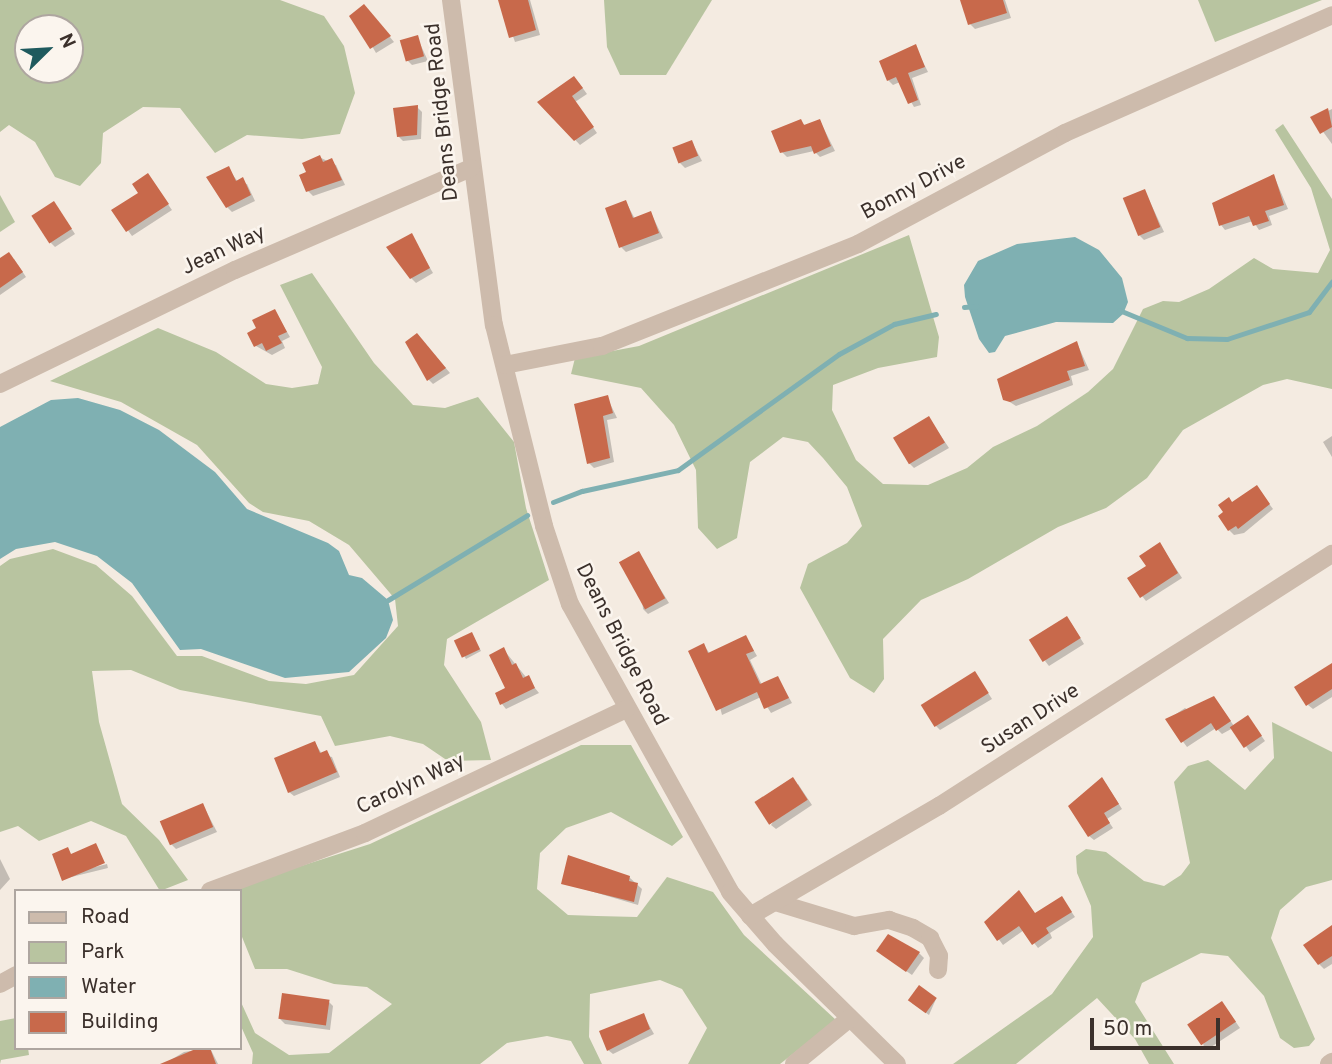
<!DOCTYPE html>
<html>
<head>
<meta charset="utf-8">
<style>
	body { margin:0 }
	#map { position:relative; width:1332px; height:1064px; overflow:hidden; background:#f4ebe1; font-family:Overpass,sans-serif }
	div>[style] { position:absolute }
	.green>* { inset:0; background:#b8c4a0 }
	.water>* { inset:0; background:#7fb0b2 }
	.shadow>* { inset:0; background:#0003; transform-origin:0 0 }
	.stream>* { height:5px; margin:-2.5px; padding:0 2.5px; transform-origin:2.5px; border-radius:2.5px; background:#7fb0b2 }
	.building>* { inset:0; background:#c8694b; transform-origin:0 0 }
	.minor>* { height:18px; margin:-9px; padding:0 9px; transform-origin:9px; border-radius:9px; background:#cdbbac }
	span { translate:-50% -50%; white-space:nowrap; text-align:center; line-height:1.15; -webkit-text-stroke:5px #fbf5ee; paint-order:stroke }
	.street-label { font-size:21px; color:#3b302b }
	.legend { position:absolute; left:14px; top:889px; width:228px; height:161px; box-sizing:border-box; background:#fbf5ee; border:2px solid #aea6a0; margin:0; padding:9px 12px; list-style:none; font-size:21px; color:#3b302b }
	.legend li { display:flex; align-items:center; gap:14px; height:35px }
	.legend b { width:35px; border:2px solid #aea6a0 }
	.north { position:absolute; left:14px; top:14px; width:70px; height:70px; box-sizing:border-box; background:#fbf5ee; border:2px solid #aea6a0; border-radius:50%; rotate:66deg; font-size:19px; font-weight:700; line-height:28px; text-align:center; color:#3b302b }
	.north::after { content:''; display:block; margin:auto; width:24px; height:32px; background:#1f5a5e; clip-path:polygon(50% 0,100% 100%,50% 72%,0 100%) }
	.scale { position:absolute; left:1090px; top:1018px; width:130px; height:32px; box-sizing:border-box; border:4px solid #3b302b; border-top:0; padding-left:9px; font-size:21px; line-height:24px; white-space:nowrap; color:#3b302b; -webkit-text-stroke:5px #fbf5ee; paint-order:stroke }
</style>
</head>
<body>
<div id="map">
	<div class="green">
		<i style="clip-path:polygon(evenodd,0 0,280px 0,324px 16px,344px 46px,355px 93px,340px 134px,302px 139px,247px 135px,215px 153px,180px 108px,143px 107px,103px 133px,101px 163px,80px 186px,55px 177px,35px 142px,9px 125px,0 132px,0 0,28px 28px,70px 28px,70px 70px,28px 70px,28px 28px)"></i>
		<i style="clip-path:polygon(604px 0,712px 0,666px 75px,620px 75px,607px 47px)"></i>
		<i style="clip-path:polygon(1198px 0,1322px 0,1215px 42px)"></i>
		<i style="clip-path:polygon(1283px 124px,1332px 199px,1332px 389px,1287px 379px,1263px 385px,1183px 430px,1147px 478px,1106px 508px,1058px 527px,968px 579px,921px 600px,883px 639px,884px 679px,874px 693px,850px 678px,800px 588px,808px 564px,847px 543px,862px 526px,847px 487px,823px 458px,808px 442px,783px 437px,750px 462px,737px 538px,717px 549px,698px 528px,696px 470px,674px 425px,641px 388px,571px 374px,575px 358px,639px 346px,909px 235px,939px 337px,937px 357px,878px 368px,833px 385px,832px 410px,856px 460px,883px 484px,928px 485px,967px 468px,993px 447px,1037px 426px,1088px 392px,1113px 369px,1143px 309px,1163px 301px,1179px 302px,1209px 289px,1254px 258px,1273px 269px,1318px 273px,1330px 250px,1311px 188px,1275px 130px)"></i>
		<i style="clip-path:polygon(0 195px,15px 222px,0 232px)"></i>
		<i style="clip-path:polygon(312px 273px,374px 363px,413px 405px,445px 408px,478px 397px,514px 442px,526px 508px,549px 580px,447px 639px,444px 665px,481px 722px,491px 760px,448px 761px,423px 744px,390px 736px,335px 746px,321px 716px,180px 690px,131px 670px,92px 671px,99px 722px,122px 804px,159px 840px,188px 880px,160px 891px,126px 836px,91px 821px,39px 841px,18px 826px,0 832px,0 566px,10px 559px,53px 549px,96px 565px,132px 596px,177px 656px,202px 656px,269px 681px,306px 684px,354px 675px,398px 626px,395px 599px,349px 545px,309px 521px,263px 512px,249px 503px,197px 445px,121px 402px,50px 381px,158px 328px,216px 352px,266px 384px,292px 388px,318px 384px,322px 367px,280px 285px)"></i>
		<i style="clip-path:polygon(1272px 722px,1332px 752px,1332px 880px,1306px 887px,1280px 910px,1271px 938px,1315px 1039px,1309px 1046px,1294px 1048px,1280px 1038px,1264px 996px,1228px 956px,1201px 953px,1142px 983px,1135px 1002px,1174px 1064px,1149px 1064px,1135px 1039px,1097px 998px,1016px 1064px,953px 1064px,1052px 994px,1093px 937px,1091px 906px,1077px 873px,1076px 856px,1086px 849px,1106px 852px,1144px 881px,1164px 886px,1181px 875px,1190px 863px,1174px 782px,1188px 766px,1208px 760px,1245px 790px,1274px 758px)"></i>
		<i style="clip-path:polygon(581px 745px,631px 745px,683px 837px,672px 846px,611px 812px,566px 828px,540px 853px,537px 889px,568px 915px,597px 916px,637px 917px,667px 877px,713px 892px,744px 935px,836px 1020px,780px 1064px,688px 1064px,707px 1028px,682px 989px,660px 980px,590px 994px,589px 1037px,602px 1064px,584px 1064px,571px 1041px,547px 1036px,507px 1043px,480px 1064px,252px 1064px,253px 1053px,240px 1024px,240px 1000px,255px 1033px,289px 1055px,329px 1053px,392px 1004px,367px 987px,334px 984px,287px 969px,255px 969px,240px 932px,240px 891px,223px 891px,370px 844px)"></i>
		<i style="clip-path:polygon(16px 1018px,16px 1048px,28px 1048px,29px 1055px,1px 1060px,0 1064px,0 1021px)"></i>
	</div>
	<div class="water">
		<i style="clip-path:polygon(1075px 237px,1099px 250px,1122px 278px,1128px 302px,1123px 314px,1113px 323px,1056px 322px,1005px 336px,995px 352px,989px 353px,979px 339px,965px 297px,964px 285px,978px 261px,1017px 244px)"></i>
		<i style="clip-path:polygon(78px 398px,120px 410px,159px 430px,215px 472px,247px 509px,328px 543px,339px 551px,349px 575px,362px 578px,388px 600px,393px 620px,386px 638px,349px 672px,285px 678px,201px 649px,180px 650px,132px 583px,97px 556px,55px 542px,16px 549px,0 559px,0 427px,51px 400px)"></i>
	</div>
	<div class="shadow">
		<i style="clip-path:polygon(500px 0,530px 0,540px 35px,515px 42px)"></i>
		<i style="clip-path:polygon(973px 0,1005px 0,1011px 18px,975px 29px,970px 24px)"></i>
		<i style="clip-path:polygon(369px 11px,394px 42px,376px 53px,353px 13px)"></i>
		<i style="clip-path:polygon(417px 37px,428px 61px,412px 65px,407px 60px)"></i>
		<i style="clip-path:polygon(915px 46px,928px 72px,912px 78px,921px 105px,914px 107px,900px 82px,893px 85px,888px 80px)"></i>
		<i style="clip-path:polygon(579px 83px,587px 94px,575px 102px,597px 133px,580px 145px,540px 102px)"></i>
		<i style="clip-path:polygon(417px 107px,422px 112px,421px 139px,403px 141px,398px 136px)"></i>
		<i style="clip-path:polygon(1332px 109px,1332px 144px,1313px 118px)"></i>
		<i style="clip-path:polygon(800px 121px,806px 126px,820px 121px,835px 151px,820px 157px,814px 151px,787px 157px,782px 152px)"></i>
		<i style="clip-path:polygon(692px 142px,702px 161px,685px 168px,680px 163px)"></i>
		<i style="clip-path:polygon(319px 157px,336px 165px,345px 185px,313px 196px,308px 191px,308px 173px)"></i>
		<i style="clip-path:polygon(228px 168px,238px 182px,247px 184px,255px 201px,232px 212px,227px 207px)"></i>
		<i style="clip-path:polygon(148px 176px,172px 210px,132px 236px,114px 211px,140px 193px)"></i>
		<i style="clip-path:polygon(1274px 176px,1288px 209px,1269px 216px,1272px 225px,1259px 230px,1253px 221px,1225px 230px,1221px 225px)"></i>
		<i style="clip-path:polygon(1145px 191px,1164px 232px,1144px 240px,1139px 235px)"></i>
		<i style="clip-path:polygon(626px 202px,635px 219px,651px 213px,663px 238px,626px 252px,621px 247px)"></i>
		<i style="clip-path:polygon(67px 222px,75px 234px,55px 247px,50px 242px)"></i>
		<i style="clip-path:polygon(411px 235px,433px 273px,416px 283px,411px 278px)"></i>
		<i style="clip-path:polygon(14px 259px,26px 277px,0 295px,0 261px)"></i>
		<i style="clip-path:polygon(275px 311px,290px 337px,282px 341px,285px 348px,272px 355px,256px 346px,258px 329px)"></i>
		<i style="clip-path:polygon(422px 340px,450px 373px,433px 384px,429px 380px)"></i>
		<i style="clip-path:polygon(1077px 343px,1089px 370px,1071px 376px,1073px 385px,1016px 406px,1005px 399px)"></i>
		<i style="clip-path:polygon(607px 397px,617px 418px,607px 420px,614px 462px,594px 468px,589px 463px)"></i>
		<i style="clip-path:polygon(929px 418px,949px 448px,914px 468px,909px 463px)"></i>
		<i style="clip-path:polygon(1332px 436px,1332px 457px,1323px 442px)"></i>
		<i style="clip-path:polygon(1257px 487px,1273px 509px,1244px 533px,1234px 535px,1229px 530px,1233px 503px)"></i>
		<i style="clip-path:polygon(1160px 544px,1182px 578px,1146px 601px,1142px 596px,1148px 566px)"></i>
		<i style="clip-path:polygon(638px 553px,669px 603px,648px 614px,643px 609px)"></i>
		<i style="clip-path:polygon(1071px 623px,1084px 644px,1049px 666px,1045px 661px)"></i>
		<i style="clip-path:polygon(473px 636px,481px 651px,466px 659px,456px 641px)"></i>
		<i style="clip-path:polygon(746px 637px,757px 656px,750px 660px,762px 685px,778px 678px,792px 703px,771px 713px,761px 697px,722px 715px,704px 645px,710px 654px)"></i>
		<i style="clip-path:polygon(503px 649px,539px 693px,506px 709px,502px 704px,507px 689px)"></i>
		<i style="clip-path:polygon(1332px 670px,1332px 697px,1313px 709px,1308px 705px)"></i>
		<i style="clip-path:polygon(975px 673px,992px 699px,940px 730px,935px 725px)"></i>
		<i style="clip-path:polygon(1218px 703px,1234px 726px,1248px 717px,1265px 741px,1250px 752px,1233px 728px,1222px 734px,1216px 728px,1187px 747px,1167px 720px,1185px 708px,1189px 711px)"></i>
		<i style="clip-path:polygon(315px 743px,322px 754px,332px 757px,340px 777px,294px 796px,289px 792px)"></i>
		<i style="clip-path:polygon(798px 784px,812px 805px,776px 829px,771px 825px)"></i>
		<i style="clip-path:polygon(1106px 784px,1122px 809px,1107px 819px,1113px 828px,1094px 840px,1089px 836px)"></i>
		<i style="clip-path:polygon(203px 805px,217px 832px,176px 849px,171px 844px)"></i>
		<i style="clip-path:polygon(0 859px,10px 879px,0 890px)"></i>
		<i style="left:107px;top:864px;width:4px;height:46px;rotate:76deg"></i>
		<i style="clip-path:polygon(629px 877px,642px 889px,638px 905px,563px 883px)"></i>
		<i style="clip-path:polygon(1062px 898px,1075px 917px,1050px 933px,1052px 938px,1038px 948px,1024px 930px,1003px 945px,986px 922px,1036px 915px)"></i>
		<i style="clip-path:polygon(1332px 928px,1332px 964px,1324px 969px,1319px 964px)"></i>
		<i style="clip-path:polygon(919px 953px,924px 958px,912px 975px,883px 955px)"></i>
		<i style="clip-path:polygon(936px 999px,929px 1015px,912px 1003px)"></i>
		<i style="clip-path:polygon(329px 1002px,333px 1006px,330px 1030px,285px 1024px,280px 1019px)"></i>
		<i style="clip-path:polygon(1226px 1008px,1240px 1028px,1208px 1049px,1203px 1045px)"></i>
		<i style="clip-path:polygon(644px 1016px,654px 1034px,613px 1054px,608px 1050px)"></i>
		<i style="clip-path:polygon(210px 1048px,218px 1064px,164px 1064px,184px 1052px)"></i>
	</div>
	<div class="stream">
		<i style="left:964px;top:307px;width:13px;rotate:-4deg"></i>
		<i style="left:1119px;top:310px;width:74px;rotate:22.4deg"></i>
		<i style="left:1187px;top:338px;width:40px;rotate:1.4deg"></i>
		<i style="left:1227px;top:339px;width:86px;rotate:-18.2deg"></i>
		<i style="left:1309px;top:312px;width:38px;rotate:-53deg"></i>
		<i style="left:553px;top:502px;width:31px;rotate:-21deg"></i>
		<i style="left:582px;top:491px;width:98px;rotate:-12.3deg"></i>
		<i style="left:678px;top:470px;width:198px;rotate:-35.8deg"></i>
		<i style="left:839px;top:354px;width:63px;rotate:-28.6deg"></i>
		<i style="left:894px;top:324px;width:43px;rotate:-13.4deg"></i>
		<i style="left:388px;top:600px;width:163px;rotate:-31.4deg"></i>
	</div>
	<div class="building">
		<i style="clip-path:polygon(498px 0,528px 0,536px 30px,509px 38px)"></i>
		<i style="clip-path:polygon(960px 0,1003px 0,1007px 13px,968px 25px)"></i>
		<i style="clip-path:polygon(364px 4px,391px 36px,370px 49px,349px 16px)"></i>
		<i style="left:418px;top:35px;width:22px;height:19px;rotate:74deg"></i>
		<i style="clip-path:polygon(916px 44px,925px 67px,908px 73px,918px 100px,908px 104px,896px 77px,887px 81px,879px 61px)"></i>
		<i style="clip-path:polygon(574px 76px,583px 88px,572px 96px,594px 127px,574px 141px,537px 102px)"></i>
		<i style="clip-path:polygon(418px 105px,417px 135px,397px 137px,393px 108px)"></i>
		<i style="clip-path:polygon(1328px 108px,1332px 127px,1320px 134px,1310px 117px)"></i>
		<i style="clip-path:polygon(801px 119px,804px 125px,820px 119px,831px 146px,814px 154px,811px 146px,780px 153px,771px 131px)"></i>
		<i style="left:692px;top:140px;width:17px;height:21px;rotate:69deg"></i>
		<i style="clip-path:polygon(320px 155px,323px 162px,332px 158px,342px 180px,306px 192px,299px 175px,306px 172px,302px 163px)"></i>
		<i style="clip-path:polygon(229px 166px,236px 181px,243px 177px,251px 195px,226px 208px,206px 177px)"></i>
		<i style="clip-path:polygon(148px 173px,169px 204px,126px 232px,111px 210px,138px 193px,132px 184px)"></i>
		<i style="clip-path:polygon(1274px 174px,1284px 205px,1265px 211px,1269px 221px,1253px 226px,1249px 216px,1219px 226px,1212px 203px)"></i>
		<i style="left:1145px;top:189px;width:41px;height:24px;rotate:68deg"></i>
		<i style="clip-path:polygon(626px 200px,633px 218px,651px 211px,659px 233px,619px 248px,605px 208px)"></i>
		<i style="left:54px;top:201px;width:33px;height:27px;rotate:57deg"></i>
		<i style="clip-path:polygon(412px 233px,430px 268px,410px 279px,386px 247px)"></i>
		<i style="clip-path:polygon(9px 252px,23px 272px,0 288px,0 258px)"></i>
		<i style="clip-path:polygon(275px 309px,287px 332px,278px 336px,282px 343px,266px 351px,262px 343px,254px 347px,247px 333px,256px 328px,252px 320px)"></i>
		<i style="clip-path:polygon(417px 333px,446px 368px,427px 381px,405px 342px)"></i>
		<i style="clip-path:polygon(1077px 341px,1085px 366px,1067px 371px,1070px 380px,1010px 402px,1003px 400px,997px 379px)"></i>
		<i style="clip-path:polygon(608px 395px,613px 413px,603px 416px,610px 458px,587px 464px,574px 404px)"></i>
		<i style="left:929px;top:416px;width:31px;height:42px;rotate:59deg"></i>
		<i style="clip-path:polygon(1257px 485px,1270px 504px,1238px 529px,1236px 526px,1228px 531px,1218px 516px,1223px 512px,1218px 505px,1229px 497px,1232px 502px)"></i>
		<i style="clip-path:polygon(1160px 542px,1178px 573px,1140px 598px,1127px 578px,1146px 566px,1139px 556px)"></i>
		<i style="left:639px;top:551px;width:54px;height:23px;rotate:61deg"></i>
		<i style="left:1067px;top:616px;width:26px;height:45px;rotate:58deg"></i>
		<i style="left:472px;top:632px;width:19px;height:20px;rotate:65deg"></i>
		<i style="clip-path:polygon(746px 635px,754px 651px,746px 654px,760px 684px,778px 676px,789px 698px,764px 709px,757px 692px,716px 711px,688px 651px,704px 643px,708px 653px)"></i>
		<i style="clip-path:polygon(504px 647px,512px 665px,516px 663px,523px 678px,529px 675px,535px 688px,500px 705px,495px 693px,505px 688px,489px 655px)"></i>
		<i style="clip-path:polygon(1332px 663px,1332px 689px,1306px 706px,1294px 687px)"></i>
		<i style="left:975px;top:671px;width:26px;height:64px;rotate:58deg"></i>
		<i style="clip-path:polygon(1214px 696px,1231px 721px,1216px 731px,1211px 723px,1181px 743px,1165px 719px)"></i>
		<i style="left:1248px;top:715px;width:25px;height:22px;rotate:56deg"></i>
		<i style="clip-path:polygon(315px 741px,320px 753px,327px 750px,337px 772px,288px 793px,274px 758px)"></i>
		<i style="left:793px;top:777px;width:27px;height:46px;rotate:57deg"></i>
		<i style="clip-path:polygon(1102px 777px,1119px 804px,1104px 813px,1110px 823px,1088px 837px,1068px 806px)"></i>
		<i style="left:203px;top:803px;width:26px;height:47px;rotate:67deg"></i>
		<i style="clip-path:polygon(96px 843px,105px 863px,62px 881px,52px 854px,68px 847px,71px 854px)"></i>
		<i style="clip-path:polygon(568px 855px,630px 876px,629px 881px,638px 883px,634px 902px,561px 884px)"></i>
		<i style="clip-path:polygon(1019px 890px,1035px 913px,1062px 896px,1072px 912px,1046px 928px,1049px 933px,1032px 945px,1019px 926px,997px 941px,984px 922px)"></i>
		<i style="clip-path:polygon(1332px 925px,1332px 956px,1318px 965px,1303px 945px)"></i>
		<i style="clip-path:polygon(888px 934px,920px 952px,906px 972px,876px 951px)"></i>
		<i style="left:919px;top:985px;width:22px;height:19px;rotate:36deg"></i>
		<i style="left:282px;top:993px;width:48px;height:26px;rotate:8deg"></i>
		<i style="left:1222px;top:1001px;width:25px;height:42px;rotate:56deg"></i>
		<i style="clip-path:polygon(644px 1013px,650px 1029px,607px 1051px,599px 1031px)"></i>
		<i style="clip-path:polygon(198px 1048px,210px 1048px,216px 1064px,160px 1064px)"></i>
	</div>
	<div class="minor">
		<i style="left:451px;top:0;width:328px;rotate:82.5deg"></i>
		<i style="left:494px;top:325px;width:207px;rotate:76deg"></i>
		<i style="left:544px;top:526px;width:82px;rotate:71.6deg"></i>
		<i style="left:570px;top:604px;width:329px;rotate:60.9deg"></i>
		<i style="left:730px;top:892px;width:69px;rotate:49.1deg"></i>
		<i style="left:775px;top:944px;width:171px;rotate:44.5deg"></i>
		<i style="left:505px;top:365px;width:99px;rotate:-11.1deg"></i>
		<i style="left:602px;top:346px;width:276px;rotate:-21.7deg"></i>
		<i style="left:858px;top:244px;width:235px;rotate:-28.2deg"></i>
		<i style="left:1065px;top:133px;width:292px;rotate:-23.8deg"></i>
		<i style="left:0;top:384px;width:261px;rotate:-25.9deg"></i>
		<i style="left:235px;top:270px;width:257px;rotate:-23.4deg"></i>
		<i style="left:210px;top:891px;width:165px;rotate:-20.5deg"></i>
		<i style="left:365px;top:833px;width:289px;rotate:-25.4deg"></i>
		<i style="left:775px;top:902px;width:83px;rotate:16.9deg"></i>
		<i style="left:854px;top:926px;width:36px;rotate:-10deg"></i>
		<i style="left:889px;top:920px;width:25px;rotate:18deg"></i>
		<i style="left:913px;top:928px;width:20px;rotate:30deg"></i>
		<i style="left:930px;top:938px;width:20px;rotate:63deg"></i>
		<i style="left:939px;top:956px;width:14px;rotate:94deg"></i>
		<i style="left:750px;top:916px;width:219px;rotate:-30.2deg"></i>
		<i style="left:939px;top:806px;width:467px;rotate:-32.7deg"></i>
		<i style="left:0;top:984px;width:18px;rotate:-29deg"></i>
		<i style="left:794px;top:1064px;width:72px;rotate:-39.4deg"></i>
		<i style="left:1329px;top:1064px;width:4px;rotate:-34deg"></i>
	</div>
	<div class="street-label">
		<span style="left:443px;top:112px;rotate:-96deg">Deans Bridge Road</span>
		<span style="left:914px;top:188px;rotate:-28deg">Bonny Drive</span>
		<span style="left:224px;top:251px;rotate:-25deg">Jean Way</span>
		<span style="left:621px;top:645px;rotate:63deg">Deans Bridge Road</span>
		<span style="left:1031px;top:720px;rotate:-33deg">Susan Drive</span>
		<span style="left:411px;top:785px;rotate:-25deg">Carolyn Way</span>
	</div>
	<ul class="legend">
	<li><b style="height:9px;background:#cdbbac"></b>Road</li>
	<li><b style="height:19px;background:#b8c4a0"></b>Park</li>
	<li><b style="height:19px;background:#7fb0b2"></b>Water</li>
	<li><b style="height:19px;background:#c8694b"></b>Building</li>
	</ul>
	<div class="north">N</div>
	<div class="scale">50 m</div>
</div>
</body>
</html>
